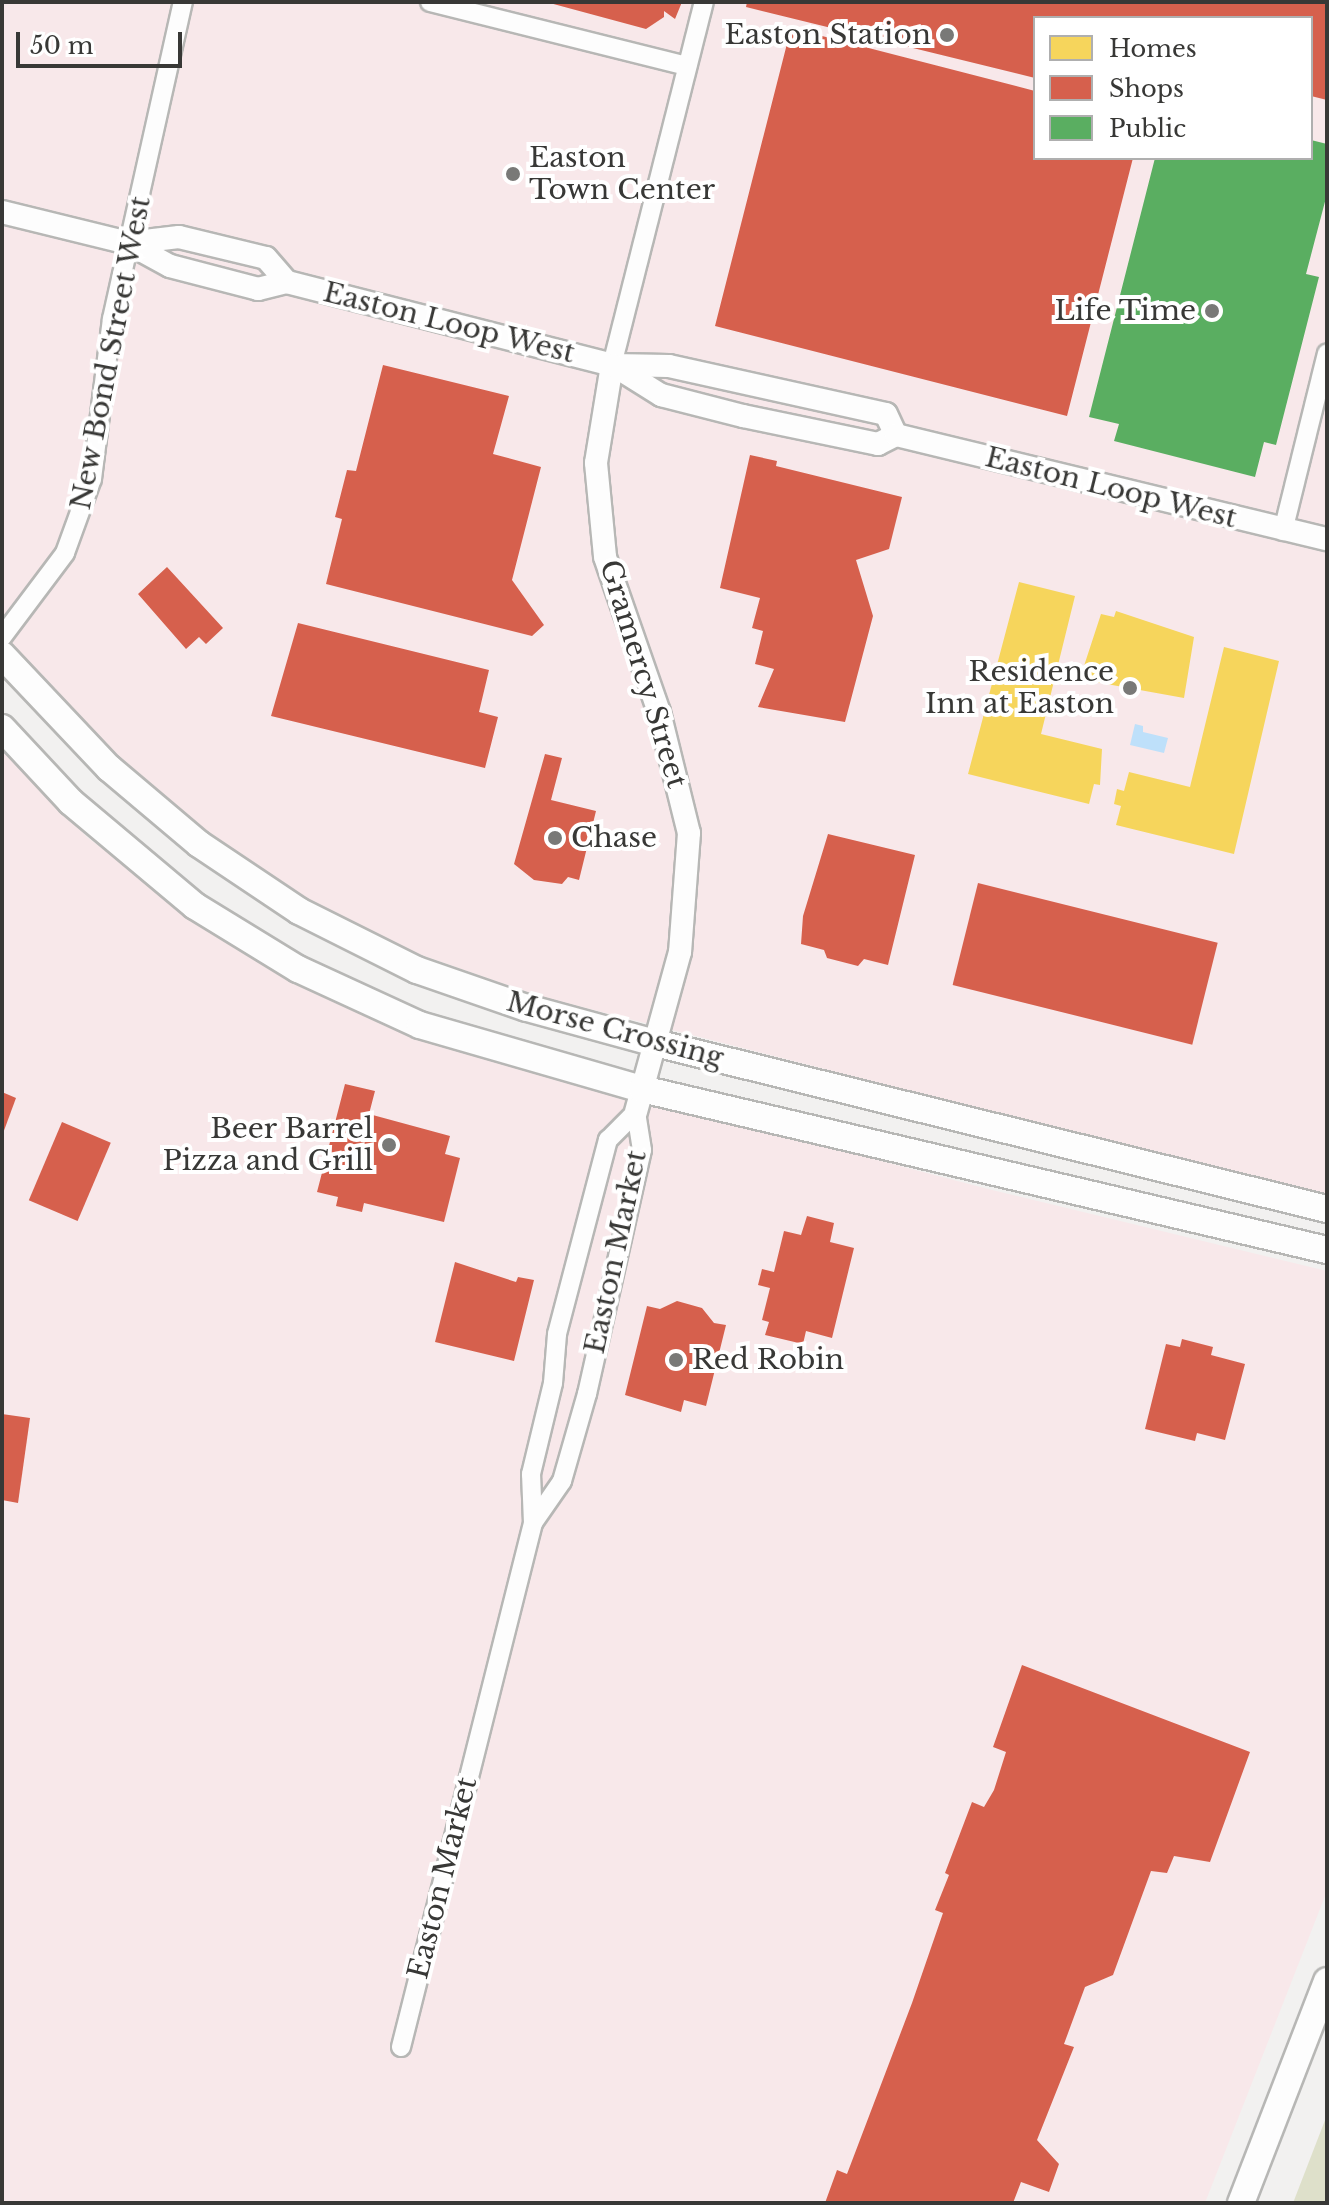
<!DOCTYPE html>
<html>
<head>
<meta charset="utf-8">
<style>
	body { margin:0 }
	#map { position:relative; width:1329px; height:2205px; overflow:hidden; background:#f2f1f0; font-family:"Libre Baskerville",serif }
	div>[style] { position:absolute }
	.commercial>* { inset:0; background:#f8e8ea }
	.green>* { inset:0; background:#dee0ca }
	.water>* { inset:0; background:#bee0fa }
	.homes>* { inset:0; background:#f6d55c }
	.shops>* { inset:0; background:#d6604d; transform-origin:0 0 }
	.public>* { inset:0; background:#5aae61 }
	.roads { filter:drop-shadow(2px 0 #b7b7b5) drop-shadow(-2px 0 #b7b7b5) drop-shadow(0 2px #b7b7b5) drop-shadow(0 -2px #b7b7b5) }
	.minor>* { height:18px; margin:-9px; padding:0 9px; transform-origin:9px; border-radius:9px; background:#fdfdfd }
	.tertiary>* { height:22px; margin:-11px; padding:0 11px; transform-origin:11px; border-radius:11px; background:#fdfdfd }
	.secondary>* { height:26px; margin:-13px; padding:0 13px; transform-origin:13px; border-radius:13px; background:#fdfdfd }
	.dots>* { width:22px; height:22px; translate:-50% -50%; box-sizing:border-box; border:4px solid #fff; border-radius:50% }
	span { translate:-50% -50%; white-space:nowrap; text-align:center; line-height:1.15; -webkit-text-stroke:8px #fff; paint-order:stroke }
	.poi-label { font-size:28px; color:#383836 }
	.right { translate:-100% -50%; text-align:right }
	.left { translate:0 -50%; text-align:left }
	.street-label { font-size:28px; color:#383836 }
	.frame { position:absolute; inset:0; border:4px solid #383836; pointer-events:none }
	.legend { position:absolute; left:1033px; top:16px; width:280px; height:144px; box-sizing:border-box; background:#fff; border:2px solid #afafaf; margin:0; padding:10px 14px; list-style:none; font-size:24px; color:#383836 }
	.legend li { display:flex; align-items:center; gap:16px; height:40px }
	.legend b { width:40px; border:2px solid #afafaf }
	.scale { position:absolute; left:16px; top:32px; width:166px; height:36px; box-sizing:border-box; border:4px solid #383836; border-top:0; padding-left:10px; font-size:24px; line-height:28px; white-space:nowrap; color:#383836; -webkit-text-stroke:6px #fff; paint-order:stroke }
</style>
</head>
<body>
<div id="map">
	<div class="commercial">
		<i style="clip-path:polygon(evenodd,2px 2px,1327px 2px,1327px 1197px,539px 996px,387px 943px,251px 866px,177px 812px,87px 731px,2px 635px,2px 2px,1035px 18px,1311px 18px,1311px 158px,1035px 158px,1035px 18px)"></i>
		<i style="clip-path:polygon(2px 749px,87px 837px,234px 948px,307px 990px,441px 1046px,988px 1189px,1327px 1271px,1327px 1891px,1205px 2203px,2px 2203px)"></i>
	</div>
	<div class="green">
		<i style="clip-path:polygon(1327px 2115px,1327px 2203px,1293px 2203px)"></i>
	</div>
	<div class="water">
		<i style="clip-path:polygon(1135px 724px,1143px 726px,1143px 732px,1168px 738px,1164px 753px,1130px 745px)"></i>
	</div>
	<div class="homes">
		<i style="clip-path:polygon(1019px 582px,1075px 596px,1041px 734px,1102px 749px,1100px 785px,1094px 784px,1089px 804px,968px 774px)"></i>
		<i style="clip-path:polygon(1116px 611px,1194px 637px,1184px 698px,1090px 681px,1091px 674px,1082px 672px,1101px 614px,1114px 617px)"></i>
		<i style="clip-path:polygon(1224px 647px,1279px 661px,1234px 854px,1116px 825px,1121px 806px,1114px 804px,1117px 789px,1124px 791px,1129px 772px,1190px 787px)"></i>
	</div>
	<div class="shops">
		<i style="clip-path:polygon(546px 2px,682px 2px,675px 19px,664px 11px,664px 17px,646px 29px)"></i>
		<i style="clip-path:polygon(747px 2px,1327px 2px,1327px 100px,1311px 96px,1311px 18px,1035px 18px,1035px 78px,746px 7px)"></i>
		<i style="clip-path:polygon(791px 28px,1035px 91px,1035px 158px,1133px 158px,1067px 416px,715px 326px)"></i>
		<i style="clip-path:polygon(383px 365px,509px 396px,493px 454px,541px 467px,512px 580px,544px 625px,532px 636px,326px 584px,342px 519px,335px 517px,347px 470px,356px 471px)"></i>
		<i style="clip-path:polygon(750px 455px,777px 461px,776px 466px,902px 497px,889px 549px,856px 560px,873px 616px,845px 722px,758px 707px,774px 669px,755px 664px,763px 631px,752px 628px,760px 598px,720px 588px)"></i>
		<i style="clip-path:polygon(167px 567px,223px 628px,206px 644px,199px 637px,186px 649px,138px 594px)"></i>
		<i style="clip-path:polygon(298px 623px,489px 670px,479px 712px,498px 717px,485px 768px,271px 716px)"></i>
		<i style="clip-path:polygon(545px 754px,562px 758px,551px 800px,596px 811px,579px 880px,568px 877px,562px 884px,534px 880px,514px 864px)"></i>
		<i style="clip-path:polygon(828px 834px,915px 855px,888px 965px,864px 959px,858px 966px,827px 958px,824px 950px,801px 944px,803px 916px)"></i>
		<i style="left:978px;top:883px;width:247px;height:105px;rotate:14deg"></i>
		<i style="clip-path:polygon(345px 1084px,375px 1091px,369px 1114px,450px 1136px,445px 1154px,460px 1158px,444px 1222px,364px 1203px,362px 1212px,336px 1206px,338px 1197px,317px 1192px)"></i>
		<i style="clip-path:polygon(2px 1092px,16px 1098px,2px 1136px)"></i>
		<i style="left:62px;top:1122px;width:53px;height:85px;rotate:23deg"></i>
		<i style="clip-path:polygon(807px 1216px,834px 1223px,830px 1242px,854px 1248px,832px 1338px,806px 1331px,803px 1344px,765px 1335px,769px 1322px,762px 1320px,770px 1288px,758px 1285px,762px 1269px,774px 1272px,784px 1231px,801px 1235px)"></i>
		<i style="clip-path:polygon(455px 1262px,516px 1282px,518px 1277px,534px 1280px,514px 1361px,435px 1342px)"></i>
		<i style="clip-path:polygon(677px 1301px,702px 1308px,714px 1323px,726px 1325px,706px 1406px,684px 1400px,681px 1412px,625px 1395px,647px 1306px,660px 1309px)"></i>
		<i style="clip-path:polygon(1182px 1339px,1213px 1347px,1211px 1355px,1245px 1364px,1225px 1440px,1197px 1433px,1195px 1441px,1145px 1429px,1166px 1344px,1180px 1347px)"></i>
		<i style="clip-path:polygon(2px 1414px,30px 1418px,18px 1503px,2px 1500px)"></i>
		<i style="clip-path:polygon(1022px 1665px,1250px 1752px,1210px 1862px,1174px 1856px,1167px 1873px,1151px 1871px,1113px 1975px,1085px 1987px,1064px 2044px,1074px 2047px,1037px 2140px,1059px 2164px,1049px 2192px,1021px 2182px,1013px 2203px,825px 2203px,837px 2170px,847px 2174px,912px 2003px,943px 1913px,935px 1910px,949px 1875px,945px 1873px,972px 1802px,984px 1807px,994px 1790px,1006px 1752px,993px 1747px)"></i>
	</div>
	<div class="public">
		<i style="clip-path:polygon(1311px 140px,1327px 144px,1327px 194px,1306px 274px,1319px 277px,1276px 445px,1264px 442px,1255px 477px,1114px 441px,1119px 424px,1089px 417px,1155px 158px,1311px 158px)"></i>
	</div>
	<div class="roads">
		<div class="minor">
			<i style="left:430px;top:2px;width:265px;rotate:14deg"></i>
			<i style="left:612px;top:365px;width:374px;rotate:-75.8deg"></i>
			<i style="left:1283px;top:531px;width:183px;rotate:-76.1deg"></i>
			<i style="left:2px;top:637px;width:105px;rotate:-53.1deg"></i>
			<i style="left:65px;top:553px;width:79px;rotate:-70deg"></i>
			<i style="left:92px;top:479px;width:161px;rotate:-82.9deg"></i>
			<i style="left:112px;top:319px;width:325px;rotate:-77.4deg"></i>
			<i style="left:533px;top:1523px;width:51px;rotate:-55.4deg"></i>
			<i style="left:562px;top:1481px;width:91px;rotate:-74deg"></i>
			<i style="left:587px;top:1394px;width:250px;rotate:-77.3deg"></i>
			<i style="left:642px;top:1150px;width:38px;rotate:-99deg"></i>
			<i style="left:401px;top:2047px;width:540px;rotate:-75.86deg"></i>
			<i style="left:533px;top:1523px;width:49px;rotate:-92.3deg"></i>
			<i style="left:531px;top:1474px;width:94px;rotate:-76.4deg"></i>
			<i style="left:553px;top:1383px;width:49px;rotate:-85.3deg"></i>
			<i style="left:557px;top:1334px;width:201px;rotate:-75.3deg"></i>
			<i style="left:608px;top:1140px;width:40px;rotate:-45deg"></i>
		</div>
		<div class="tertiary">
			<i style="left:2px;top:212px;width:130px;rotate:13.8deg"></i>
			<i style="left:128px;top:243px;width:48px;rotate:28.7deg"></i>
			<i style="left:170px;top:266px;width:91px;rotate:14.6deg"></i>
			<i style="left:258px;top:289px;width:30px;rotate:-14deg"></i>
			<i style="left:287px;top:282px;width:335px;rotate:14.3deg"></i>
			<i style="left:612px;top:365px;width:57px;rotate:1deg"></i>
			<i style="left:669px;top:366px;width:222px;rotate:12.5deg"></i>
			<i style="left:886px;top:414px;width:23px;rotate:65deg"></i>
			<i style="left:128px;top:243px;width:51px;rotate:-6.7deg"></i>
			<i style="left:179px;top:237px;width:89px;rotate:13.6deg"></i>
			<i style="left:266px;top:258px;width:32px;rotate:49deg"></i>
			<i style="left:612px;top:365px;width:99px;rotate:99.3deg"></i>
			<i style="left:596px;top:463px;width:94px;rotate:84.5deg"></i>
			<i style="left:605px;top:557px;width:164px;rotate:70.8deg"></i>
			<i style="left:659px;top:712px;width:125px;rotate:76.1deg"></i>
			<i style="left:689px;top:833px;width:119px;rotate:94.3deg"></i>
			<i style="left:680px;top:952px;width:166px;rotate:105.4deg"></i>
			<i style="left:613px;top:365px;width:57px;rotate:32deg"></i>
			<i style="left:661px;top:395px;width:85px;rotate:14.4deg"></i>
			<i style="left:743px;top:416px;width:138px;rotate:11.7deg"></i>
			<i style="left:878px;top:444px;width:20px;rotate:-27deg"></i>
			<i style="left:896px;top:435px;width:443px;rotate:13.6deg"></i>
		</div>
		<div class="secondary">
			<i style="left:2px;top:655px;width:156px;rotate:46.6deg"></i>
			<i style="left:109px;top:768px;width:118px;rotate:40.2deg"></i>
			<i style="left:199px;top:844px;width:120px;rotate:33.8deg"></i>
			<i style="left:299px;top:911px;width:132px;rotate:26.6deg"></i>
			<i style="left:417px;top:970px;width:116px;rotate:19.1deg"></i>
			<i style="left:527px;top:1008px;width:133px;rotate:15.3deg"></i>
			<i style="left:655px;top:1043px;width:692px;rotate:13.88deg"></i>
			<i style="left:2px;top:728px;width:101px;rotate:47deg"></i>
			<i style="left:71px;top:802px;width:162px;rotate:40deg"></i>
			<i style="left:195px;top:906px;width:121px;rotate:31.5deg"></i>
			<i style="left:298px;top:969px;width:134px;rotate:24.7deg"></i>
			<i style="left:420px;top:1025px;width:231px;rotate:16.1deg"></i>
			<i style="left:642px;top:1089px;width:704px;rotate:13.23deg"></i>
			<i style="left:1241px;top:2203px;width:238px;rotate:-68.8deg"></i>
		</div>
	</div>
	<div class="dots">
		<i style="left:947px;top:35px;background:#797977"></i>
		<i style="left:513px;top:174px;background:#797977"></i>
		<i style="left:1212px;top:311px;background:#797977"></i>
		<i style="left:1130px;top:688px;background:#797977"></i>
		<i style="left:555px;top:838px;background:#797977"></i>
		<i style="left:389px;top:1145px;background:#797977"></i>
		<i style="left:676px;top:1360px;background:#797977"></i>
	</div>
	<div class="poi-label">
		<span class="right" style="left:931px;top:35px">Easton Station</span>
		<span class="left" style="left:529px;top:174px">Easton<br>Town Center</span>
		<span class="right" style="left:1196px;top:311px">Life Time</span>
		<span class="right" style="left:1114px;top:688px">Residence<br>Inn at Easton</span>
		<span class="left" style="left:571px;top:838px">Chase</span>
		<span class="right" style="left:373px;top:1145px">Beer Barrel<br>Pizza and Grill</span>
		<span class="left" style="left:692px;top:1360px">Red Robin</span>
	</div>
	<div class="street-label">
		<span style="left:449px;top:323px;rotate:14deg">Easton Loop West</span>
		<span style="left:111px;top:353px;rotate:-79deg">New Bond Street West</span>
		<span style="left:1111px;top:488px;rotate:14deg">Easton Loop West</span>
		<span style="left:643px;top:674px;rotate:73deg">Gramercy Street</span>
		<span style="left:615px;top:1030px;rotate:15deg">Morse Crossing</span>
		<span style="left:616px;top:1252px;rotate:-78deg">Easton Market</span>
		<span style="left:443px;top:1878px;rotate:-76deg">Easton Market</span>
	</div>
	<div class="frame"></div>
	<ul class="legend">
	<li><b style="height:22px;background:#f6d55c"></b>Homes</li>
	<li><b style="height:22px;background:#d6604d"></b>Shops</li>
	<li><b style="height:22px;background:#5aae61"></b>Public</li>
	</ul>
	<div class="scale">50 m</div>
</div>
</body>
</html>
